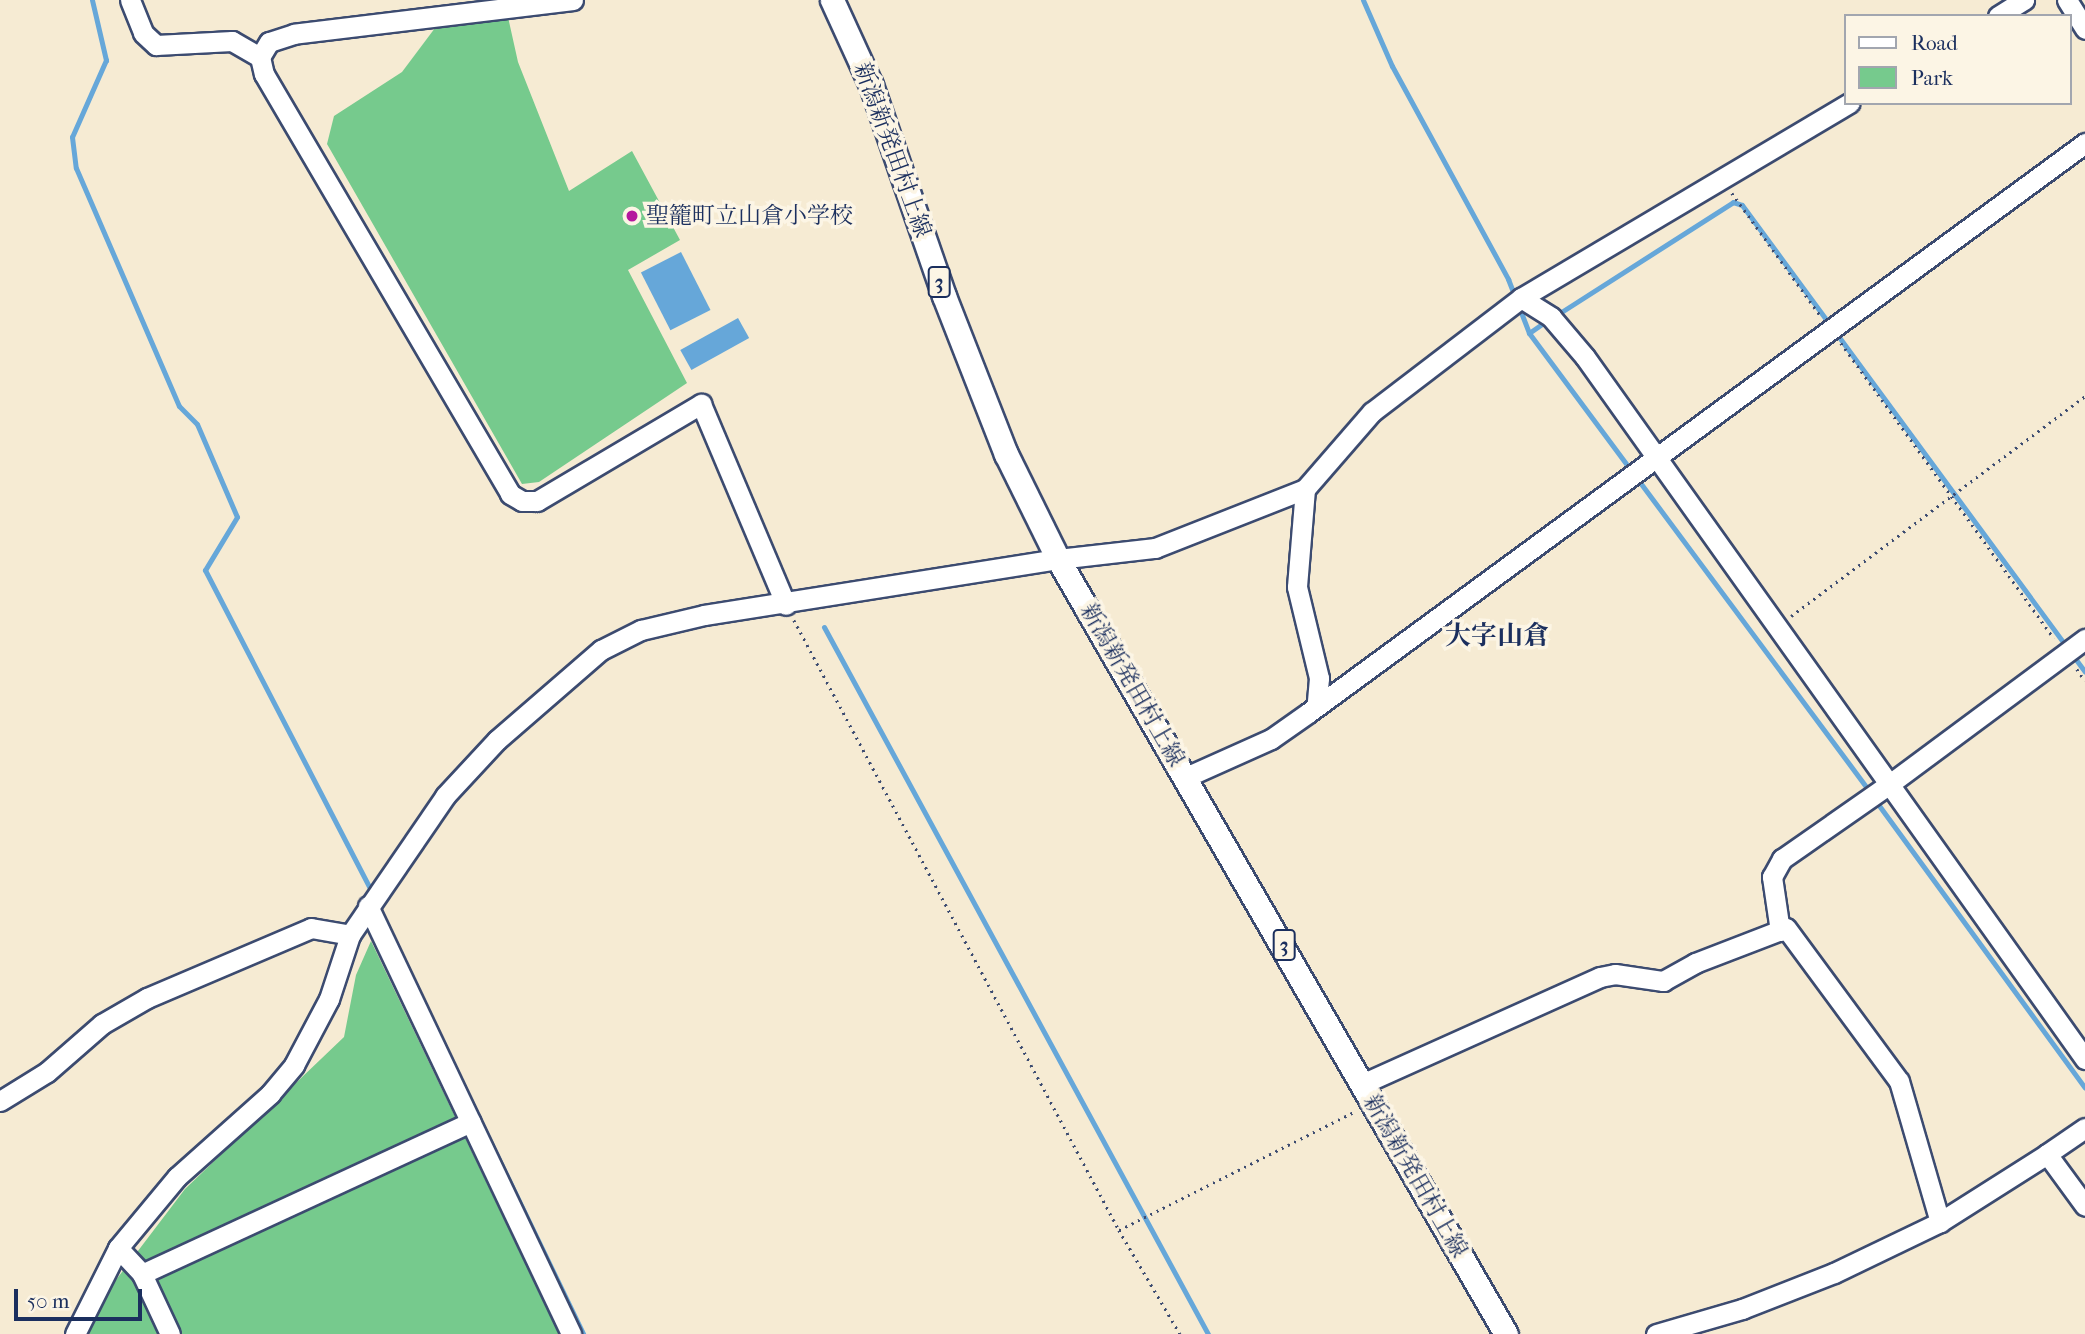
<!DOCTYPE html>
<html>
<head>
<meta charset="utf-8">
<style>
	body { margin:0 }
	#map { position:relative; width:2085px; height:1334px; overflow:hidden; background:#f6ebd3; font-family:"IM FELL French Canon","Noto Serif JP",serif }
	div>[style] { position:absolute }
	.green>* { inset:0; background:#76ca8d }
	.water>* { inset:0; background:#66a7d9; transform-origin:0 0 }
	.stream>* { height:5px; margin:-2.5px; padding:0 2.5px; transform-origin:2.5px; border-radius:2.5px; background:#66a7d9 }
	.path>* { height:2.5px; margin-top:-1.25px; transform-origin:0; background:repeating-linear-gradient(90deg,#3c4b70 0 2px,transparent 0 7px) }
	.roads { filter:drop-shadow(2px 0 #3c4b70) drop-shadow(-2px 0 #3c4b70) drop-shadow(0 2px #3c4b70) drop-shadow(0 -2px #3c4b70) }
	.minor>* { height:19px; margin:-9.5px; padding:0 9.5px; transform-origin:9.5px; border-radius:9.5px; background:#fff }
	.major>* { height:23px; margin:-11.5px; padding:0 11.5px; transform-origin:11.5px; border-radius:11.5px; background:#fff }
	.dots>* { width:19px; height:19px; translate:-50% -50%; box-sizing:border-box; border:4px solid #fcf5e5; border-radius:50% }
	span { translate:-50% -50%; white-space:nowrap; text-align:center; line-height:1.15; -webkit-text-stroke:7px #fcf5e5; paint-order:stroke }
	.shield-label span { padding:2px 5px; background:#fcf5e5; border:2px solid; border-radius:5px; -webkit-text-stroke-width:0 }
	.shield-label { font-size:21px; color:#1b2f5e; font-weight:700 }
	.street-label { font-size:23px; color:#1b2f5e }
	.poi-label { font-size:23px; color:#1b2f5e }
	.left { translate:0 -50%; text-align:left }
	.quarter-label { font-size:26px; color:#1b2f5e; font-weight:700 }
	.legend { position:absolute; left:1844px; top:14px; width:228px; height:91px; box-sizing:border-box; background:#fcf5e5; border:2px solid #a2a6af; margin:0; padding:9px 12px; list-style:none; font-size:21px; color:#1b2f5e }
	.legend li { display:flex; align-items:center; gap:14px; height:35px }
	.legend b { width:35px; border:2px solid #a2a6af }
	.scale { position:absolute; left:14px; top:1289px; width:128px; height:32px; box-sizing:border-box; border:4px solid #1b2f5e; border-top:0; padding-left:9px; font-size:21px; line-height:24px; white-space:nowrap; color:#1b2f5e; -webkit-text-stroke:5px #fcf5e5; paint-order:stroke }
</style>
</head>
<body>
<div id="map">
	<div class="green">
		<i style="clip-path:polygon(508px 17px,518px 62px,569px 191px,632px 151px,680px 240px,628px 270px,687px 383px,539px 482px,522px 484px,327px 144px,334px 116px,402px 72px,435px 28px)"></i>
		<i style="clip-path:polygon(371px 941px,559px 1334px,89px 1334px,103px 1297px,185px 1189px,344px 1037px,356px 975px)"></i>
	</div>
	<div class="water">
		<i style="left:681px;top:252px;width:65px;height:45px;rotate:63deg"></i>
		<i style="left:738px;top:318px;width:23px;height:66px;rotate:61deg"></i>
	</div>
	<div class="stream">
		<i style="left:92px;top:0;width:62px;rotate:76.9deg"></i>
		<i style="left:106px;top:60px;width:84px;rotate:113.8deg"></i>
		<i style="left:72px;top:137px;width:31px;rotate:83deg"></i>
		<i style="left:76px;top:168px;width:259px;rotate:66.6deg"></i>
		<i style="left:179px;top:406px;width:25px;rotate:45deg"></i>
		<i style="left:197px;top:424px;width:101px;rotate:66.7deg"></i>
		<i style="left:237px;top:517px;width:62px;rotate:121.1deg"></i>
		<i style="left:205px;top:570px;width:365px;rotate:62.6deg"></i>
		<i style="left:1363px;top:0;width:72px;rotate:66.3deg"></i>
		<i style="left:1392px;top:66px;width:243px;rotate:61.4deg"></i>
		<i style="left:1508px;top:279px;width:58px;rotate:68.7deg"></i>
		<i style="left:1529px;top:333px;width:572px;rotate:53.39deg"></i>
		<i style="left:1555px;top:316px;width:211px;rotate:-32.6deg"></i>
		<i style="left:1733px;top:202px;width:9px;rotate:18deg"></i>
		<i style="left:1742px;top:205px;width:579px;rotate:53.7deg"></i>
		<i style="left:1529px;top:333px;width:21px;rotate:-35deg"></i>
		<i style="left:824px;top:627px;width:805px;rotate:61.49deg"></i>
		<i style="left:1875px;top:800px;width:356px;rotate:53.9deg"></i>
		<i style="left:460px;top:1079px;width:283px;rotate:64.2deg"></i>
	</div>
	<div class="path">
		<i style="left:1732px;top:193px;width:150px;rotate:54.2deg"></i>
		<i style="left:1841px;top:343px;width:364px;rotate:54.2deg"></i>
		<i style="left:1791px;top:616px;width:367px;rotate:-36.8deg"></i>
		<i style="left:794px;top:620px;width:691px;rotate:61.95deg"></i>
		<i style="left:1119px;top:1230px;width:121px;rotate:59.6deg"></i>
		<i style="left:2077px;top:669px;width:14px;rotate:56deg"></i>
		<i style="left:1119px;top:1230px;width:263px;rotate:-26.7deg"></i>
	</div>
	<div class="roads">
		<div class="minor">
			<i style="left:130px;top:0;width:35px;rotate:68deg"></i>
			<i style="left:143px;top:33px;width:18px;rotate:43deg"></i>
			<i style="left:156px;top:45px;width:76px;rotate:-3deg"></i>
			<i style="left:232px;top:41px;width:32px;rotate:30deg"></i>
			<i style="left:573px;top:0;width:281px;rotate:173.1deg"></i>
			<i style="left:294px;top:34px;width:26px;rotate:162deg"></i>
			<i style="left:269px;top:42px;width:17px;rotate:121deg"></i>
			<i style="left:260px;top:57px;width:17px;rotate:77deg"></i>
			<i style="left:264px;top:74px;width:487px;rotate:59.6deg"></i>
			<i style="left:510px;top:494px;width:14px;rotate:30deg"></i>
			<i style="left:522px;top:501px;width:15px"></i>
			<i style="left:537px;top:501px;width:191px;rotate:-30.6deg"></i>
			<i style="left:701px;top:404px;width:218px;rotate:67.1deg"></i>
			<i style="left:2067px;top:0;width:34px;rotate:58deg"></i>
			<i style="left:1998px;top:16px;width:31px;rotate:-32deg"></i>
			<i style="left:1521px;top:298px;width:36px;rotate:32deg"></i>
			<i style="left:1551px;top:317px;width:52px;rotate:49.6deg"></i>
			<i style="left:1585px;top:357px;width:862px;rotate:54.54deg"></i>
			<i style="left:1305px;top:489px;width:98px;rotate:94.7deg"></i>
			<i style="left:1297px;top:587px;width:94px;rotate:76.4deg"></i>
			<i style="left:1319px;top:678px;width:25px;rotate:95deg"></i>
			<i style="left:1186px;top:777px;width:93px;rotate:-24.1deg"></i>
			<i style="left:1271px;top:739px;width:45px;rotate:-35.1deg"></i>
			<i style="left:1308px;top:713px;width:964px;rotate:-36.26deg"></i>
			<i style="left:368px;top:906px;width:474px;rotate:64.6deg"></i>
			<i style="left:1780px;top:931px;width:55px;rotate:-98.4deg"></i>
			<i style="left:1772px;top:877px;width:21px;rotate:-61deg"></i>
			<i style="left:1782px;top:859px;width:133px;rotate:-34.9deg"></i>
			<i style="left:1891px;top:783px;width:242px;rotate:-36.6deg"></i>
			<i style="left:1362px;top:1084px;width:261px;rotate:-24.2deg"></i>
			<i style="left:1600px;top:977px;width:15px;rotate:-11deg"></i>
			<i style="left:1615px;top:974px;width:49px;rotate:8.3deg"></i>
			<i style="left:1663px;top:981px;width:37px;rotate:-29deg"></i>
			<i style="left:1695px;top:963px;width:97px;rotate:-21deg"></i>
			<i style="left:1786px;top:928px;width:190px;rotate:53.6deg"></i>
			<i style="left:1899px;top:1081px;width:147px;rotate:73.8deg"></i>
			<i style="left:0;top:1101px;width:55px;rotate:-31.7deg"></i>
			<i style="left:47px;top:1072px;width:73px;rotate:-41.1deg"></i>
			<i style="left:102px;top:1024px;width:52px;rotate:-30deg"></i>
			<i style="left:147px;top:998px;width:178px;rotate:-23.1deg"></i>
			<i style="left:311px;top:928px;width:40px;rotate:10deg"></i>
			<i style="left:2047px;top:1154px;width:46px;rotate:-34.4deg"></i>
			<i style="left:118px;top:1248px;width:35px;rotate:47deg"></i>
			<i style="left:142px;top:1274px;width:66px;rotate:65deg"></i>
			<i style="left:142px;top:1274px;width:362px;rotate:-24.8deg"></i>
			<i style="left:75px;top:1334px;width:96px;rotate:-63.4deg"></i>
			<i style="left:118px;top:1248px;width:92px;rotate:-50.3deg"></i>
			<i style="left:177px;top:1177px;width:125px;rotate:-41.7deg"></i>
			<i style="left:270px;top:1094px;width:38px;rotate:-50deg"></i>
			<i style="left:294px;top:1065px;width:75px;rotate:-62.1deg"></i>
			<i style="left:329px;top:999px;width:67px;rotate:-71.8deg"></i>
			<i style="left:350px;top:935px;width:168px;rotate:-55.6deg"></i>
			<i style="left:445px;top:796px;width:76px;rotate:-47.1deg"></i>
			<i style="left:497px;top:740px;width:138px;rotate:-40.9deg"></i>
			<i style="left:601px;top:650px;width:45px;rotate:-26.6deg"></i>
			<i style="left:641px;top:630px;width:65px;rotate:-13.4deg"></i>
			<i style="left:704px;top:615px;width:358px;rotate:-9deg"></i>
			<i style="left:1058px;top:559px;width:98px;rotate:-6.5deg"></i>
			<i style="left:1155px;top:548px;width:161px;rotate:-21.5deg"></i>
			<i style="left:1305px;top:489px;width:102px;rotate:-49deg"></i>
			<i style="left:1372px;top:412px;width:188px;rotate:-37.4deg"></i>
			<i style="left:1521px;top:298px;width:382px;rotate:-30.7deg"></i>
			<i style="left:1656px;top:1334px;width:90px;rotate:-16.2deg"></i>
			<i style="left:1742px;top:1309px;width:99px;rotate:-21.4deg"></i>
			<i style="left:1834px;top:1273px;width:118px;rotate:-25.7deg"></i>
			<i style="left:1940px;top:1222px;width:127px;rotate:-32.4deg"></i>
			<i style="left:2047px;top:1154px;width:64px;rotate:53.8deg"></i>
		</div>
		<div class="major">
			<i style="left:832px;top:0;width:94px;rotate:65.4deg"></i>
			<i style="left:871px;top:85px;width:223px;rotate:70.9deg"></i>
			<i style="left:944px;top:296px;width:170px;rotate:68.6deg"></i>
			<i style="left:1006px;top:454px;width:117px;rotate:63.7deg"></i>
			<i style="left:1058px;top:559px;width:895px;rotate:59.97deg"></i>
		</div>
	</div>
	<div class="dots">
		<i style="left:632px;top:216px;background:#b5179e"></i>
	</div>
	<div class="shield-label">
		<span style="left:939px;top:282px">3</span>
		<span style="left:1284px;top:945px">3</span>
	</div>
	<div class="street-label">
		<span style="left:892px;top:150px;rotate:70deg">新潟新発田村上線</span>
		<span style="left:1132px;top:685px;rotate:60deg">新潟新発田村上線</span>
		<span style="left:1415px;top:1176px;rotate:60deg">新潟新発田村上線</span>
	</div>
	<div class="poi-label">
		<span class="left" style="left:646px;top:216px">聖籠町立山倉小学校</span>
	</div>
	<div class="quarter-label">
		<span style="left:1497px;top:636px">大字山倉</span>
	</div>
	<ul class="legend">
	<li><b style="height:9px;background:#fff"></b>Road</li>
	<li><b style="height:19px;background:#76ca8d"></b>Park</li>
	</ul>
	<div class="scale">50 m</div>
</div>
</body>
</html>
